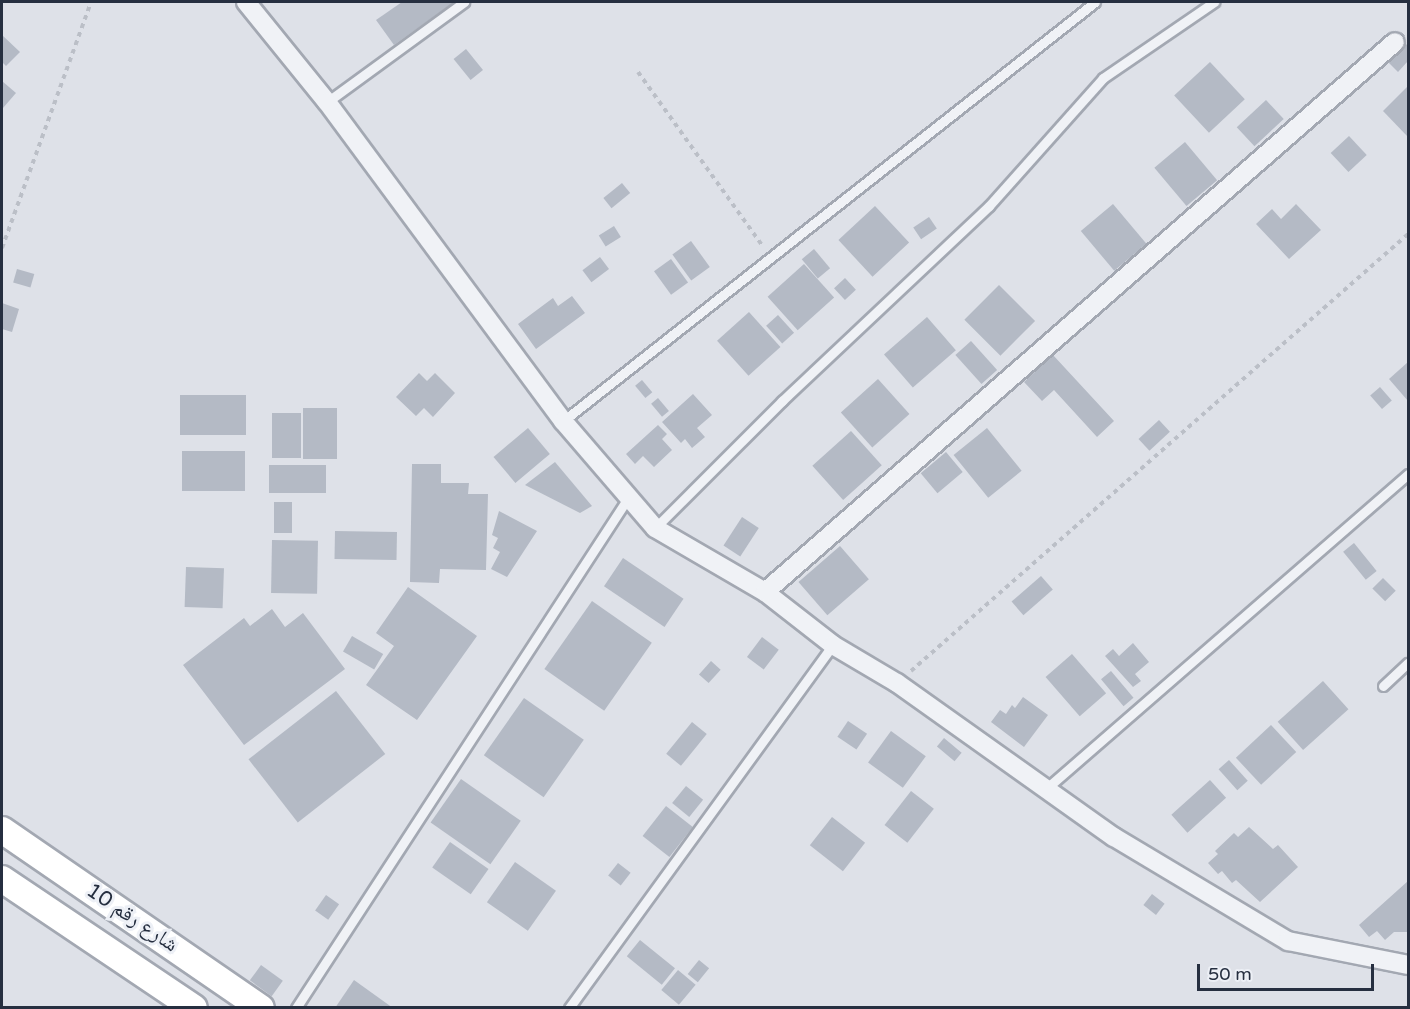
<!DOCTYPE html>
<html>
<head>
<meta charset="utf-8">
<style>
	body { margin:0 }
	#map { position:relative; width:1410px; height:1009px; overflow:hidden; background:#dee1e8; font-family:"Varela Round","Noto Naskh Arabic",sans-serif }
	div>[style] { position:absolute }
	.building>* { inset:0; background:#b4bac5; transform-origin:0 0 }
	.path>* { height:4px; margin-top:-2px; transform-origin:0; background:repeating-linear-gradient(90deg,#bbbfc7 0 4.5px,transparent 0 9px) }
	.roads { filter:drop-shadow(2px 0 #a3a8b2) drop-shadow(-2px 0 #a3a8b2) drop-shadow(0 2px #a3a8b2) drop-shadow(0 -2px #a3a8b2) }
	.lane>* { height:9px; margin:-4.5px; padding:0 4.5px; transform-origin:4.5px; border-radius:4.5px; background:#f0f2f6 }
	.street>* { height:18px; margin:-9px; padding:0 9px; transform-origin:9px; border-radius:9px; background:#f0f2f6 }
	.secondary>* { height:26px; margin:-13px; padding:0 13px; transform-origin:13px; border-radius:13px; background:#fff }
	span { translate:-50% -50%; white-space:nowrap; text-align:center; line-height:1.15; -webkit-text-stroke:6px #edf0f6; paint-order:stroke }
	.street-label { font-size:21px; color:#262f40 }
	.frame { position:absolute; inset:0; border:3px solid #262f40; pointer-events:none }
	.scale { position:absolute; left:1197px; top:964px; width:177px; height:27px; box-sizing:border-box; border:3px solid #262f40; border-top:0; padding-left:8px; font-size:18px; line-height:21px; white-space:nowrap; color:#262f40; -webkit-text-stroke:4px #edf0f6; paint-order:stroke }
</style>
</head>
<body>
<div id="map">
	<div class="building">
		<i style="clip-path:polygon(402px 2px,454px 2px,394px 45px,376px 20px)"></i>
		<i style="clip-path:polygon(2px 35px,20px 52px,6px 66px,2px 62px)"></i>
		<i style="clip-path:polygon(1402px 40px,1408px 46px,1408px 61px,1398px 72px,1384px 58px)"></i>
		<i style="left:466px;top:49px;width:27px;height:16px;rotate:51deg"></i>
		<i style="left:1210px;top:62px;width:51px;height:49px;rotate:47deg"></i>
		<i style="clip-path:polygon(2px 81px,16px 93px,3px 108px,2px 107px)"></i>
		<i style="clip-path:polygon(1408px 86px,1408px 137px,1383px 111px)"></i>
		<i style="left:1266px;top:100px;width:26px;height:40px;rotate:47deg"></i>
		<i style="left:1349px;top:136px;width:26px;height:25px;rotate:47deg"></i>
		<i style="left:1185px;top:142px;width:50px;height:40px;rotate:50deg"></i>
		<i style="left:622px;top:183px;width:13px;height:24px;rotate:51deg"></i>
		<i style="left:1113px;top:204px;width:52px;height:42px;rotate:50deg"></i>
		<i style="clip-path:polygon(1296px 204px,1321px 230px,1289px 259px,1256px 224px,1272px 209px,1281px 219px)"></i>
		<i style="left:875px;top:206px;width:50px;height:50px;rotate:47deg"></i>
		<i style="left:929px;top:217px;width:14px;height:19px;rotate:56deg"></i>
		<i style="left:614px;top:226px;width:13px;height:18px;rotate:58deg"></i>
		<i style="left:691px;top:241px;width:32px;height:23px;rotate:54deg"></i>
		<i style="left:814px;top:249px;width:25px;height:16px;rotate:50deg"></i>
		<i style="left:600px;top:257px;width:15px;height:22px;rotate:53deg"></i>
		<i style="left:671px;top:259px;width:29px;height:21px;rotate:54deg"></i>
		<i style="left:804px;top:264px;width:45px;height:49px;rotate:48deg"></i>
		<i style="left:17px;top:269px;width:18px;height:14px;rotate:16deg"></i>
		<i style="left:845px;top:278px;width:16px;height:15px;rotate:47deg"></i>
		<i style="left:999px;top:285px;width:51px;height:49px;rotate:45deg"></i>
		<i style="clip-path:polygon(572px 296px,585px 313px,536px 349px,518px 324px,553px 298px,558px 306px)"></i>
		<i style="clip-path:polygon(2px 303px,19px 309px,12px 332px,2px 329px)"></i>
		<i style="left:749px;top:312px;width:47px;height:43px;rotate:48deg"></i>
		<i style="left:778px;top:315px;width:24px;height:16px;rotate:48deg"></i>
		<i style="left:927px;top:317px;width:44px;height:57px;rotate:49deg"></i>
		<i style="left:971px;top:341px;width:39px;height:21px;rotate:48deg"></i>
		<i style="clip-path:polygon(1053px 355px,1114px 421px,1097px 437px,1054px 390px,1042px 401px,1024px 382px)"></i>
		<i style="clip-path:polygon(1408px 362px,1408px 401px,1389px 379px)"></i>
		<i style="clip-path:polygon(419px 373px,427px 381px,435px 373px,455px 393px,433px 417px,424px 408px,416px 416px,396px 397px)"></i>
		<i style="left:878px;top:379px;width:47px;height:50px;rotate:48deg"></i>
		<i style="left:642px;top:380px;width:16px;height:9px;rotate:50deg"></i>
		<i style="left:1380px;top:387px;width:18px;height:13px;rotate:49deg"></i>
		<i style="clip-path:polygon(693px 394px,712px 415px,697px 428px,705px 437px,692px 448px,685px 439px,681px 443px,662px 422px)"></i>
		<i style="left:180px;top:395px;width:66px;height:40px"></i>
		<i style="left:658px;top:398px;width:17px;height:9px;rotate:50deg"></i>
		<i style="left:303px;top:408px;width:34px;height:51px"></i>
		<i style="left:272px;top:413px;width:29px;height:45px"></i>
		<i style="left:1159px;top:420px;width:16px;height:28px;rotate:47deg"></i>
		<i style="clip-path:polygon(658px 425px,667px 434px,662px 439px,672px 450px,654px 467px,643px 456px,635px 464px,626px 454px)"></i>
		<i style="left:528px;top:428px;width:34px;height:45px;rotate:50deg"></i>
		<i style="left:987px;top:428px;width:55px;height:43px;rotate:51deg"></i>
		<i style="left:851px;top:431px;width:46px;height:52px;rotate:48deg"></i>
		<i style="left:245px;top:451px;width:40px;height:63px;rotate:90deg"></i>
		<i style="left:946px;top:452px;width:26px;height:33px;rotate:50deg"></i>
		<i style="clip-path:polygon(555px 462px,592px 506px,580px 513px,525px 485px)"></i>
		<i style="clip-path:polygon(412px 464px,441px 464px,441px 483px,469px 483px,468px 494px,488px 494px,486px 570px,440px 569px,439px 583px,410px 582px)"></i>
		<i style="left:269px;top:465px;width:57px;height:28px"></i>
		<i style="left:274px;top:502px;width:18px;height:31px"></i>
		<i style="clip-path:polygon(499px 511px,537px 531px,507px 577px,491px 569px,500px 552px,493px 548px,498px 538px,492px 535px)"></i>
		<i style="left:742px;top:517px;width:20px;height:34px;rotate:33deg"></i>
		<i style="left:335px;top:531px;width:62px;height:28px;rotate:1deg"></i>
		<i style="left:272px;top:540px;width:46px;height:53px;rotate:1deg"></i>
		<i style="left:1354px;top:543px;width:36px;height:14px;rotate:51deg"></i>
		<i style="left:840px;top:546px;width:44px;height:55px;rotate:49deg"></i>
		<i style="left:623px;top:558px;width:73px;height:34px;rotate:34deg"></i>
		<i style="left:186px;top:567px;width:38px;height:40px;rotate:2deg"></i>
		<i style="left:1041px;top:576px;width:18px;height:39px;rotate:49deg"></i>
		<i style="left:1383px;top:578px;width:18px;height:15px;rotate:45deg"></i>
		<i style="clip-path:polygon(408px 587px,477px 636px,417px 720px,366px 685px,394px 646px,376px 633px)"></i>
		<i style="left:592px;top:601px;width:73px;height:83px;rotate:35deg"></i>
		<i style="clip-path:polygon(272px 609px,285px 627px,303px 613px,345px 669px,244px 745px,183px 665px,244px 618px,250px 626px)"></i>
		<i style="left:352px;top:636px;width:36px;height:18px;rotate:30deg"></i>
		<i style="left:762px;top:637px;width:21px;height:25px;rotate:37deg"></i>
		<i style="clip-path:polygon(1133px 643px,1149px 662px,1135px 674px,1141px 681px,1133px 687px,1105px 656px,1113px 649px,1119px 656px)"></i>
		<i style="left:1072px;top:654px;width:52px;height:35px;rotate:49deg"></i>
		<i style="left:711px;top:661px;width:13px;height:18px;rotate:42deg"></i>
		<i style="left:1111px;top:671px;width:35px;height:13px;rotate:50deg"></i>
		<i style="left:1323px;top:681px;width:38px;height:61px;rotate:48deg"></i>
		<i style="left:336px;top:691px;width:80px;height:111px;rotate:52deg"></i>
		<i style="clip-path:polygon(1023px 697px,1048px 715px,1024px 747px,991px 722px,1000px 710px,1006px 714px,1012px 705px,1015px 708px)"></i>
		<i style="left:524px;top:698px;width:73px;height:70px;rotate:35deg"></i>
		<i style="left:848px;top:721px;width:23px;height:19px;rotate:34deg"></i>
		<i style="left:692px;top:722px;width:19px;height:41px;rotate:39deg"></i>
		<i style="left:1271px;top:725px;width:37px;height:48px;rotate:47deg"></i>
		<i style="left:891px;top:731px;width:43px;height:39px;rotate:36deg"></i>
		<i style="left:944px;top:738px;width:23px;height:11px;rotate:40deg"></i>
		<i style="left:1229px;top:760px;width:28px;height:14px;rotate:48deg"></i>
		<i style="left:461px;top:779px;width:73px;height:53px;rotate:35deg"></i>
		<i style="left:1210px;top:780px;width:24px;height:52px;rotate:48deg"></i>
		<i style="left:686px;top:786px;width:22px;height:22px;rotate:39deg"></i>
		<i style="left:911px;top:791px;width:29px;height:43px;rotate:38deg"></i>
		<i style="left:666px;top:806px;width:34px;height:38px;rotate:38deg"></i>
		<i style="left:832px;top:817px;width:42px;height:36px;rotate:38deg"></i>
		<i style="clip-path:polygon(1249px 827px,1273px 849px,1278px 845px,1298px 867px,1260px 902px,1236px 880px,1232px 883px,1222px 871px,1218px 874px,1208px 863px,1218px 854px,1215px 851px,1234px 833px,1238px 837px)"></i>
		<i style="left:450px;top:842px;width:47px;height:31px;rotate:35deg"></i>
		<i style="left:515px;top:862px;width:50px;height:49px;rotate:35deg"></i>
		<i style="left:618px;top:863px;width:16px;height:16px;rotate:38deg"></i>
		<i style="clip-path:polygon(1408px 881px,1408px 932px,1394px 932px,1385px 940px,1377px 931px,1369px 937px,1359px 925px)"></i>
		<i style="left:1152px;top:894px;width:16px;height:14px;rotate:38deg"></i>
		<i style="left:326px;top:895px;width:16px;height:19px;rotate:35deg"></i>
		<i style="left:640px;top:940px;width:45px;height:21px;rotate:39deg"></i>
		<i style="left:699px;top:960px;width:13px;height:18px;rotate:39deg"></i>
		<i style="left:261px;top:965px;width:27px;height:19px;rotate:36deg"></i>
		<i style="left:678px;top:970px;width:23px;height:26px;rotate:40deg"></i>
		<i style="clip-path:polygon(354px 980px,393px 1008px,335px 1008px)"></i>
	</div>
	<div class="path">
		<i style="left:638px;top:72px;width:213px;rotate:54.4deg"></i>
		<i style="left:2px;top:248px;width:262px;rotate:-70.1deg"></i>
		<i style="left:911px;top:671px;width:662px;rotate:-41.32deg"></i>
	</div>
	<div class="roads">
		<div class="lane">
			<i style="left:327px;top:102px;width:170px;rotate:-36.1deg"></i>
			<i style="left:563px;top:421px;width:677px;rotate:-38.22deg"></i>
			<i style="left:655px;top:528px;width:180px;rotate:-45deg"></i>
			<i style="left:782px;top:401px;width:284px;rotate:-43.3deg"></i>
			<i style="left:989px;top:206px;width:171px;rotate:-48.3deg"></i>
			<i style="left:1103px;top:78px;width:135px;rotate:-34.4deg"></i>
			<i style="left:1383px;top:686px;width:34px;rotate:-43deg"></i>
			<i style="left:1048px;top:787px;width:477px;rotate:-41deg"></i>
			<i style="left:296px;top:1008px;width:609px;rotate:-56.94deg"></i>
			<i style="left:569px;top:1008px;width:449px;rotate:-54deg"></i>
		</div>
		<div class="street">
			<i style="left:246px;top:2px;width:129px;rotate:51deg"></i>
			<i style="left:327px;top:102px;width:397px;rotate:53.5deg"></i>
			<i style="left:563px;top:421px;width:141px;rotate:49.3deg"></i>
			<i style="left:655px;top:528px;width:127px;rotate:30.2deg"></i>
			<i style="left:765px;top:592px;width:86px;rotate:37.9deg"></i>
			<i style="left:833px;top:645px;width:74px;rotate:30.7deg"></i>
			<i style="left:897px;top:683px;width:266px;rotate:35.4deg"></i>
			<i style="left:1114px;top:837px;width:203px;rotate:30.9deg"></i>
			<i style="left:1288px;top:941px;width:122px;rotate:11.3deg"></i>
			<i style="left:765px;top:592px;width:836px;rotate:-41.12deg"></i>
		</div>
		<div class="secondary">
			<i style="left:2px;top:830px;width:314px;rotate:34.5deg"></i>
			<i style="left:2px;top:879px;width:231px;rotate:33.9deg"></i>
		</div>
	</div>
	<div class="street-label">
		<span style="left:132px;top:918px;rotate:34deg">شارع رقم 10</span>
	</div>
	<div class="frame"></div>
	<div class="scale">50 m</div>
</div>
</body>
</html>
